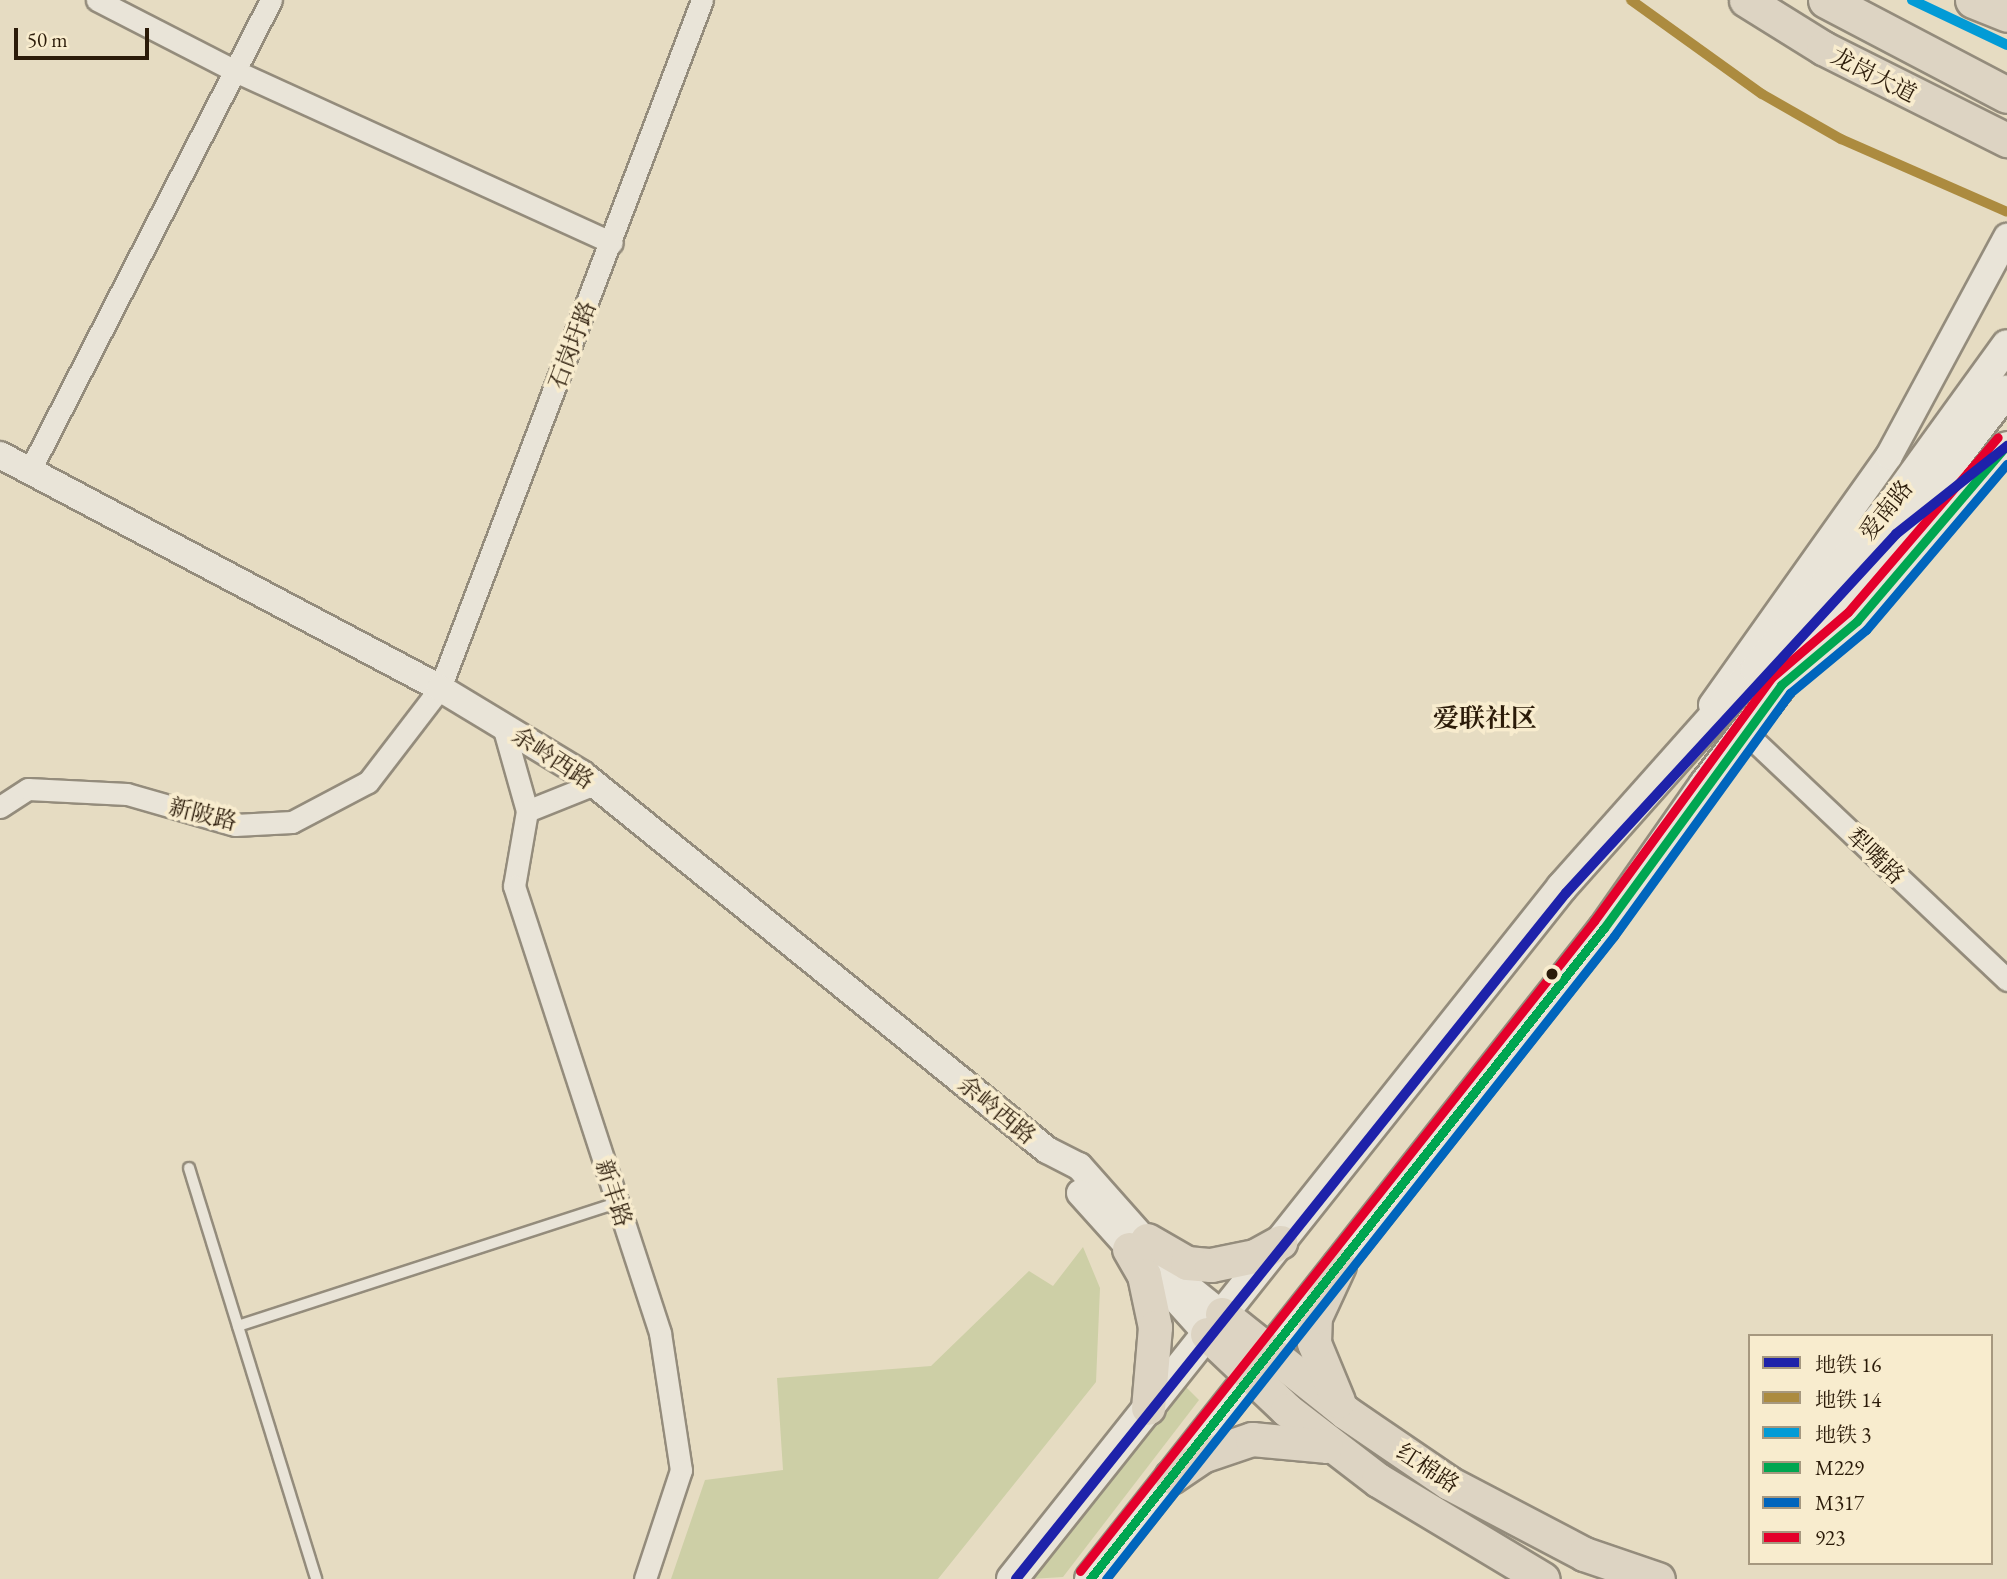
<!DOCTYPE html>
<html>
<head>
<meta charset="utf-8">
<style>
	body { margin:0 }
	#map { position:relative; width:2007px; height:1579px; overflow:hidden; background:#e6dcc2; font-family:"EB Garamond","Noto Serif SC",serif }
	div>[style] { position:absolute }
	.green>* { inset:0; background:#cdcfa6 }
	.roads { filter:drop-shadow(2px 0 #948c7c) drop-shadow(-2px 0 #948c7c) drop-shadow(0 2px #948c7c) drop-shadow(0 -2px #948c7c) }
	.service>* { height:10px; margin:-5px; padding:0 5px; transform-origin:5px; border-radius:5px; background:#e9e4d8 }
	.minor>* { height:21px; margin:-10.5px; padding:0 10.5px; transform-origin:10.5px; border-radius:10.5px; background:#e9e4d8 }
	.tertiary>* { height:26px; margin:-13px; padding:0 13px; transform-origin:13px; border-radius:13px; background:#e9e4d8 }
	.secondary>* { height:30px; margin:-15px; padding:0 15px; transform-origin:15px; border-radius:15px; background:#e9e4d8 }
	.primary>* { height:33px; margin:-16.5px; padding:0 16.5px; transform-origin:16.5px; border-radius:16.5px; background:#ddd4c3 }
	.trunk>* { height:35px; margin:-17.5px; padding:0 17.5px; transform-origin:17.5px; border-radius:17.5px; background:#ddd4c3 }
	.bus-1>* { height:9px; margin:-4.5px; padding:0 4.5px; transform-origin:4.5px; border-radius:4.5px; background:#00a651 }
	.bus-2>* { height:9px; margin:-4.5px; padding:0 4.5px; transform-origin:4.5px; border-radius:4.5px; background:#0065bd }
	.bus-3>* { height:9px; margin:-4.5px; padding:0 4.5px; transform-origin:4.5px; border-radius:4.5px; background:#e4002b }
	.metro-1>* { height:10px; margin:-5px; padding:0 5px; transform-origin:5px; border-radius:5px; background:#1e22aa }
	.metro-2>* { height:10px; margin:-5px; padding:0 5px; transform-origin:5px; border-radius:5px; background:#ac8b3f }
	.metro-3>* { height:10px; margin:-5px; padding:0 5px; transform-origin:5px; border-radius:5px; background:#029bd6 }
	.dots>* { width:19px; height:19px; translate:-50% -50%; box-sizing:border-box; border:4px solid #f8ecce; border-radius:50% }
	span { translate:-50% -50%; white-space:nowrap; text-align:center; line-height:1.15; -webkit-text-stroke:7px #f8ecce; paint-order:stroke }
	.street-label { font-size:23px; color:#2b1b09 }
	.quarter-label { font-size:26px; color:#2b1b09; font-weight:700 }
	.legend { position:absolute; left:1748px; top:1334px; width:245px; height:231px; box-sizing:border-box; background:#f8ecce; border:2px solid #a6987f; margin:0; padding:9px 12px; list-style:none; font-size:21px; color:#2b1b09 }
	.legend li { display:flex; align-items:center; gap:14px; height:35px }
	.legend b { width:35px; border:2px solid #a6987f }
	.scale { position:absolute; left:14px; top:28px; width:135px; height:32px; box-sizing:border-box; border:4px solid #2b1b09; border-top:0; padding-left:9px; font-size:21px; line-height:24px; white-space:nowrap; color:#2b1b09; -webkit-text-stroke:5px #f8ecce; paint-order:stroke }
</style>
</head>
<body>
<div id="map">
	<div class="green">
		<i style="clip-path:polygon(1083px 1247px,1100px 1288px,1096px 1382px,938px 1579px,671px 1579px,705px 1480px,783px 1470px,777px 1378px,931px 1366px,1029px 1271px,1053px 1286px)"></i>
		<i style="clip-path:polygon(1183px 1384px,1199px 1400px,1063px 1577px,1030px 1579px)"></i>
	</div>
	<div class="roads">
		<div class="service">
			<i style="left:189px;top:1168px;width:430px;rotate:72.8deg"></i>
			<i style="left:238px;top:1326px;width:398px;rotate:-18deg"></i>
		</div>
		<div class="minor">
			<i style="left:97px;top:0;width:155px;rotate:27.2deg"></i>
			<i style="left:235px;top:71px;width:414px;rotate:24.5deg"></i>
			<i style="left:30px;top:470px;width:528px;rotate:-62.85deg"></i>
			<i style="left:503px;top:726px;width:88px;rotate:74.2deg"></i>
			<i style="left:527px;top:811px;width:72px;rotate:-21.9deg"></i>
			<i style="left:1745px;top:732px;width:361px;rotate:43.4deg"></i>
			<i style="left:0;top:807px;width:33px;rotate:-33deg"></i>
			<i style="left:28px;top:789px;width:99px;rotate:2.9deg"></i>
			<i style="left:127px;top:794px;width:112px;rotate:16deg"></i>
			<i style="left:235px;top:825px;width:57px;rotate:-3deg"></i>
			<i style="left:292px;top:822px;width:86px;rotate:-27.8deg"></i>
			<i style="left:368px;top:782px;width:118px;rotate:-52.5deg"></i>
			<i style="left:440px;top:688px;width:736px;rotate:-69.15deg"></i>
			<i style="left:527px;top:811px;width:76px;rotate:99.8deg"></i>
			<i style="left:514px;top:886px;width:470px;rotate:71.9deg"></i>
			<i style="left:660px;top:1333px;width:139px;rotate:81.3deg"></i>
			<i style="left:681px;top:1470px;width:115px;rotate:108.3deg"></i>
		</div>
		<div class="tertiary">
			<i style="left:0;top:455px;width:498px;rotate:27.9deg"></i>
			<i style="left:440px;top:688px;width:166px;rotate:31.2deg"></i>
			<i style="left:582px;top:774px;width:598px;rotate:38.96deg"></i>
			<i style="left:1047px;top:1150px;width:36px;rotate:27deg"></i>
			<i style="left:1079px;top:1166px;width:155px;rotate:48.4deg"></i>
			<i style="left:1182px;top:1282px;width:51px;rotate:38.7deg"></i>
			<i style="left:1799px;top:671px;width:77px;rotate:-40.8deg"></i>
			<i style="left:1857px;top:621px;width:231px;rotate:-49.6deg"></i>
			<i style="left:1712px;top:705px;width:305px;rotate:-54.6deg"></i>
			<i style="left:1889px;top:456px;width:249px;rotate:-61.7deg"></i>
			<i style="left:1080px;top:1193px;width:190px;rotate:48deg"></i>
		</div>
		<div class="secondary">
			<i style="left:1012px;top:1579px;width:884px;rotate:-51.52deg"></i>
			<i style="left:1562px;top:887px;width:292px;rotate:-48.3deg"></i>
			<i style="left:1756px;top:669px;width:219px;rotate:-50.6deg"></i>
			<i style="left:1895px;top:500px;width:191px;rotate:-54.1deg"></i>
			<i style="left:1090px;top:1579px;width:829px;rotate:-51.71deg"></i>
			<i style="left:1604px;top:928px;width:176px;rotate:-55deg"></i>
			<i style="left:1705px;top:784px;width:496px;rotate:-52.5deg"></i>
		</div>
		<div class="primary">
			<i style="left:1746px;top:0;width:91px;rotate:31.9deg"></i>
			<i style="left:1823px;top:48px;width:206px;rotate:26.6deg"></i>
			<i style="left:1147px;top:1240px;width:46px;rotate:29.9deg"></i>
			<i style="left:1187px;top:1263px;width:24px;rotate:5deg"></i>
			<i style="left:1211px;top:1265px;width:45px;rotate:-11.6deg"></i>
			<i style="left:1255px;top:1256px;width:29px;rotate:-29deg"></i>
			<i style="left:1129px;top:1249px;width:30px;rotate:60deg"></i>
			<i style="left:1144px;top:1275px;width:53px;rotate:78.1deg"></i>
			<i style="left:1155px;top:1327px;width:81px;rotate:94.9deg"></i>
			<i style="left:1222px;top:1314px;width:157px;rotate:38.5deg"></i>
			<i style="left:1345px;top:1412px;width:126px;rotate:34.3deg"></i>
			<i style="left:1449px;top:1483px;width:153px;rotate:27.7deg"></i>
			<i style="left:1584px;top:1554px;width:78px;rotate:18.7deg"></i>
			<i style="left:1207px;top:1334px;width:110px;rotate:43.5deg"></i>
			<i style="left:1287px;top:1410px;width:115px;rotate:37.6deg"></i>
			<i style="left:1378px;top:1480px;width:192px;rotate:31deg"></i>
			<i style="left:1338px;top:1401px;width:63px;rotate:-112.5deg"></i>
			<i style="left:1314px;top:1343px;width:26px;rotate:-88deg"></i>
			<i style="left:1315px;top:1317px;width:57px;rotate:-65.2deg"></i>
			<i style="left:1171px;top:1477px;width:37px;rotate:-34deg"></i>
			<i style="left:1202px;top:1456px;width:53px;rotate:-18.8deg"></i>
			<i style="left:1252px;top:1439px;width:74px;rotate:5.4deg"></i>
		</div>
		<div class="trunk">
			<i style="left:1826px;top:0;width:204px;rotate:27.7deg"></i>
			<i style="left:1973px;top:0;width:37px;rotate:22deg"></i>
		</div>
	</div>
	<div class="bus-1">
		<i style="left:1090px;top:1579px;width:829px;rotate:-51.71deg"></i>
		<i style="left:1604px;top:928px;width:301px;rotate:-53.9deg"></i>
		<i style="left:1781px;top:685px;width:99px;rotate:-40.1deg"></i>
		<i style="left:1857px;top:621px;width:231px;rotate:-49.6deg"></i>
	</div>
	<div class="bus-2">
		<i style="left:1106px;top:1579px;width:819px;rotate:-51.69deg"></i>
		<i style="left:1614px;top:936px;width:300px;rotate:-54.1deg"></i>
		<i style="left:1790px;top:693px;width:99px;rotate:-39.7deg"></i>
		<i style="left:1866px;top:630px;width:218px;rotate:-49.7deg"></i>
	</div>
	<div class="bus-3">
		<i style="left:1080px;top:1571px;width:829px;rotate:-51.66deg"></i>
		<i style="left:1594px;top:921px;width:301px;rotate:-53.9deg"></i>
		<i style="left:1771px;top:678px;width:101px;rotate:-40.6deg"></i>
		<i style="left:1848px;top:612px;width:230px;rotate:-49.4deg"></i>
	</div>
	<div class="metro-1">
		<i style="left:1016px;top:1579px;width:879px;rotate:-51.28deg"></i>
		<i style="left:1566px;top:893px;width:488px;rotate:-47.4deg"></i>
		<i style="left:1896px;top:534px;width:142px;rotate:-38.4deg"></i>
	</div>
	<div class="metro-2">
		<i style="left:1631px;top:0;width:161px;rotate:35.7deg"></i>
		<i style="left:1762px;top:94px;width:91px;rotate:29.7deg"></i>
		<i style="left:1841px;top:139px;width:181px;rotate:23.7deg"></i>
	</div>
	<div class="metro-3">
		<i style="left:1912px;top:0;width:105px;rotate:25.3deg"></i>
	</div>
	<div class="dots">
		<i style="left:1552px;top:974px;background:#2b1b09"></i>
	</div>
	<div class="street-label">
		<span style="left:1874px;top:75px;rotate:27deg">龙岗大道</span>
		<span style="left:572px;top:345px;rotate:-69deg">石岗圩路</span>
		<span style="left:1886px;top:510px;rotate:-51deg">爱南路</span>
		<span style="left:553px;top:758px;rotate:33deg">余岭西路</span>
		<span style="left:203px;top:814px;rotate:14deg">新陂路</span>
		<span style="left:1876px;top:856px;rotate:44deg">犁嘴路</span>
		<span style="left:997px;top:1110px;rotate:39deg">余岭西路</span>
		<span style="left:614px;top:1193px;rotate:72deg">新丰路</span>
		<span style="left:1428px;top:1468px;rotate:33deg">红棉路</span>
	</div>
	<div class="quarter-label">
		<span style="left:1485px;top:719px">爱联社区</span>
	</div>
	<ul class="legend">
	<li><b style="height:9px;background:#1e22aa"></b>地铁 16</li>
	<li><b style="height:9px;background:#ac8b3f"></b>地铁 14</li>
	<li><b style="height:9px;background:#029bd6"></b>地铁 3</li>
	<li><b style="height:9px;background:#00a651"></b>M229</li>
	<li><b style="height:9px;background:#0065bd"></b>M317</li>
	<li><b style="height:9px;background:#e4002b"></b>923</li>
	</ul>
	<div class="scale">50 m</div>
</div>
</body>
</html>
